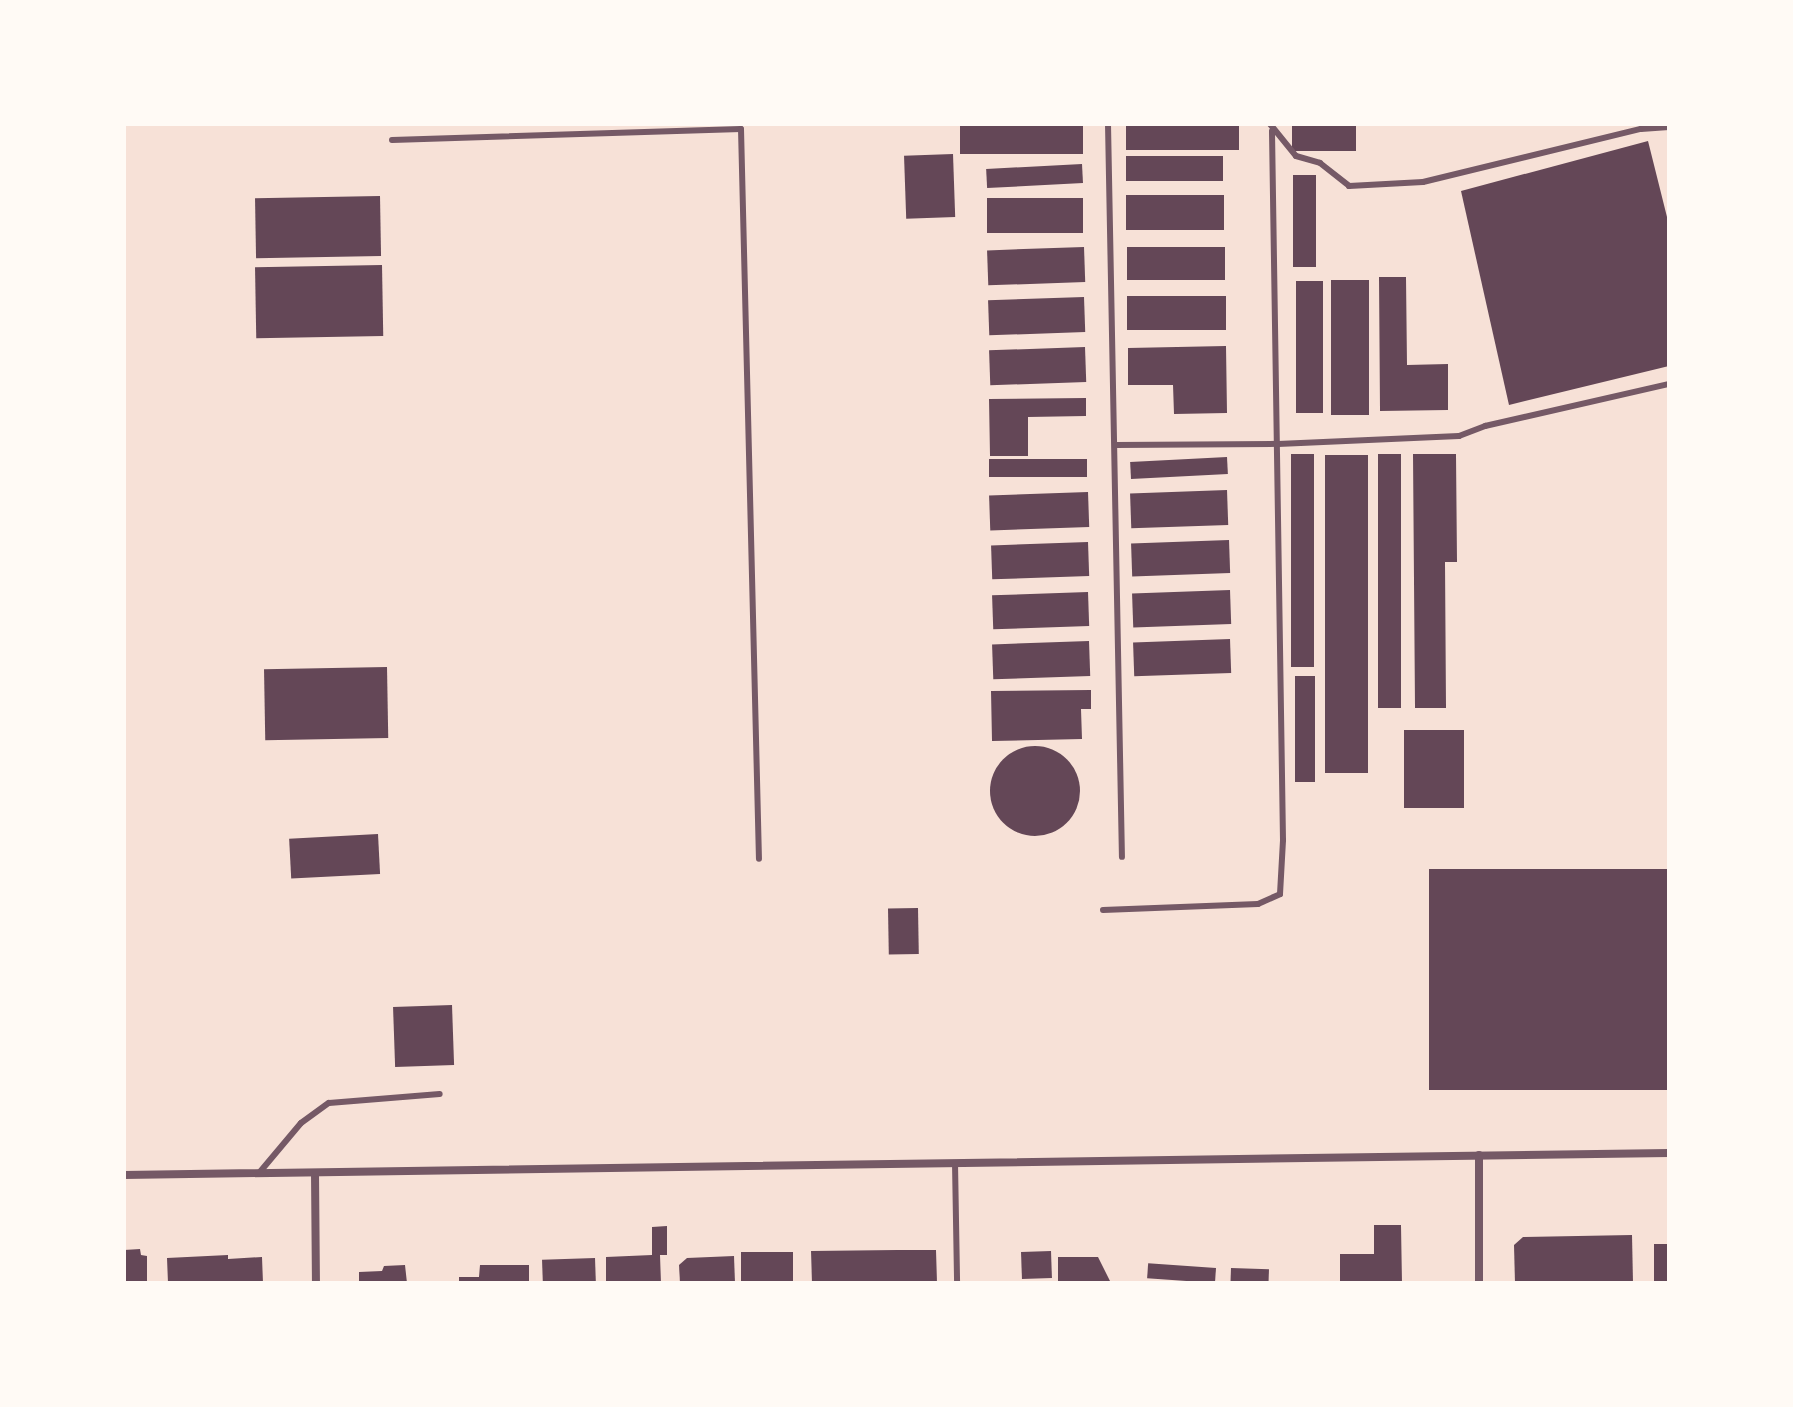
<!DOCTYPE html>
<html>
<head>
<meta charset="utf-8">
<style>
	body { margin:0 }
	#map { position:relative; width:1793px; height:1407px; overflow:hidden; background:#f7e1d7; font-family:"Source Sans 3",sans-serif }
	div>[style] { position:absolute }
	.building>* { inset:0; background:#644757; transform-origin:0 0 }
	.round { border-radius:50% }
	.service>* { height:6px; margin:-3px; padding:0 3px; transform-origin:3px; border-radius:3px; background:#755966 }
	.minor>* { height:8px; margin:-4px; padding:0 4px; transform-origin:4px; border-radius:4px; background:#755966 }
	span { translate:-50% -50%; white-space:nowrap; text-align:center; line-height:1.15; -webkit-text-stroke:6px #fffaf5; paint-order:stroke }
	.frame { position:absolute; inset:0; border:126px solid #fffaf5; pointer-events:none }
</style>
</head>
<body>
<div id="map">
	<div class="building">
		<i style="left:960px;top:124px;width:123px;height:30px"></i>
		<i style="left:1126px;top:124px;width:113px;height:26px"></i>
		<i style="left:1292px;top:124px;width:64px;height:27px"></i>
		<i style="clip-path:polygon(1648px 141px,1669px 225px,1669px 366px,1509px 405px,1461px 191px)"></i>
		<i style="left:953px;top:154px;width:63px;height:49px;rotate:88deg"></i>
		<i style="left:1223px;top:156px;width:25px;height:97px;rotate:90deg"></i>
		<i style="left:1082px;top:164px;width:19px;height:96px;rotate:87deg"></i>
		<i style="left:1293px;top:175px;width:23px;height:92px"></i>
		<i style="left:1224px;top:195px;width:35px;height:98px;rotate:90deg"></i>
		<i style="left:380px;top:196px;width:60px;height:125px;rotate:89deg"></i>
		<i style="left:1083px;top:198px;width:35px;height:96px;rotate:90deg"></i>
		<i style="left:1084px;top:247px;width:35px;height:97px;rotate:88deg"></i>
		<i style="left:1225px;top:247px;width:33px;height:98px;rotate:90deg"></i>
		<i style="left:382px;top:265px;width:71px;height:127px;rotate:89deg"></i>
		<i style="clip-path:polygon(1379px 277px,1406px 277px,1407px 365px,1448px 364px,1448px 410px,1380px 411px)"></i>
		<i style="left:1331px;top:280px;width:38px;height:135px"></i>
		<i style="left:1296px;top:281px;width:27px;height:132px"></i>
		<i style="left:1226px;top:296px;width:34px;height:99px;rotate:90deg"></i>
		<i style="left:1084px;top:297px;width:35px;height:96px;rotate:88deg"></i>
		<i style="clip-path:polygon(1226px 346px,1227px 413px,1174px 414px,1173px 385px,1128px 385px,1128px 348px)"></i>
		<i style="left:1085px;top:347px;width:35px;height:96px;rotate:88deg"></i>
		<i style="clip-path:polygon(1086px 398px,1086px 416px,1028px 417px,1028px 456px,990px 456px,989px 399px)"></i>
		<i style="left:1314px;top:454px;width:213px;height:23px;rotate:90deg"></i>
		<i style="left:1378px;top:454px;width:23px;height:254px"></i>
		<i style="clip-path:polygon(1413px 454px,1456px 454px,1457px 562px,1445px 562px,1446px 708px,1415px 708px)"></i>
		<i style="left:1368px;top:455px;width:318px;height:43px;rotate:90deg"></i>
		<i style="left:1227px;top:457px;width:17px;height:97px;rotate:87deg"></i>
		<i style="left:1087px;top:459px;width:18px;height:98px;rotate:90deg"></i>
		<i style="left:1227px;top:490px;width:35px;height:97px;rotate:88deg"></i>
		<i style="left:1088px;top:492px;width:35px;height:99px;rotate:88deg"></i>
		<i style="left:1229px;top:540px;width:33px;height:98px;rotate:88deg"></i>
		<i style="left:1088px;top:542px;width:34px;height:97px;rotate:88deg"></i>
		<i style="left:1230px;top:590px;width:34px;height:98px;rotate:88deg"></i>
		<i style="left:1088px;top:592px;width:34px;height:96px;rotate:88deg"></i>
		<i style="left:1230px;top:639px;width:34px;height:97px;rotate:88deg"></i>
		<i style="left:1089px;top:641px;width:35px;height:97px;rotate:88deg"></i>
		<i style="left:387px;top:667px;width:71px;height:123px;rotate:89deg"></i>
		<i style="left:1295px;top:676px;width:20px;height:106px"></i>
		<i style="clip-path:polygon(1091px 690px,1091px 709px,1081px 709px,1082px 739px,992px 741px,991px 691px)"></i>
		<i style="left:1404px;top:730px;width:60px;height:78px"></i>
		<i class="round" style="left:990px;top:746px;width:90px;height:90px"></i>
		<i style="left:378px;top:834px;width:40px;height:89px;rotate:87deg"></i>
		<i style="left:1669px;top:869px;width:221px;height:240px;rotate:90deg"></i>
		<i style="left:918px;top:908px;width:46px;height:30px;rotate:89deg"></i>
		<i style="left:452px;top:1005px;width:60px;height:59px;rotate:88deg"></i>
		<i style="clip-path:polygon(1374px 1225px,1401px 1225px,1402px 1283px,1340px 1283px,1340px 1254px,1374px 1254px)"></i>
		<i style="clip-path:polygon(667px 1226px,667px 1255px,660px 1255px,661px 1283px,606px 1283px,606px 1257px,652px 1255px,652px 1227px)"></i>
		<i style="clip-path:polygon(1632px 1235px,1633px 1283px,1515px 1283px,1514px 1245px,1523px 1237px)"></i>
		<i style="left:1669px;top:1244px;width:39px;height:15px;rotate:90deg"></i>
		<i style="clip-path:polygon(140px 1249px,141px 1255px,147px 1256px,147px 1283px,124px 1283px,124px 1250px)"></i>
		<i style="clip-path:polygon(897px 1250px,936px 1250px,937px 1283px,812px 1283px,811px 1251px)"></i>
		<i style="left:1051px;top:1251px;width:27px;height:30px;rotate:88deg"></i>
		<i style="left:793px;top:1252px;width:31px;height:52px;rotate:90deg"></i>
		<i style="clip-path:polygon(228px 1255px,228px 1259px,262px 1257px,263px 1283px,168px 1283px,167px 1258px)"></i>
		<i style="clip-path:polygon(734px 1256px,735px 1283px,680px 1283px,679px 1265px,687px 1258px)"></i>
		<i style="clip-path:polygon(1058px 1257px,1098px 1257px,1111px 1283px,1058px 1283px)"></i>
		<i style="left:595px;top:1258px;width:25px;height:53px;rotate:88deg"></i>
		<i style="clip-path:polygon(405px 1265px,407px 1283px,359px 1283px,359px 1272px,382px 1271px,384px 1266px)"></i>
		<i style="clip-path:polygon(480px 1265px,529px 1265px,529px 1283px,459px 1283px,459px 1277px,479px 1277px)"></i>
		<i style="left:1216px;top:1268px;width:15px;height:68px;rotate:94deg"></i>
		<i style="left:1231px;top:1268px;width:38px;height:15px;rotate:2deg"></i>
	</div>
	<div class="service">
		<i style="left:1108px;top:124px;width:733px;rotate:88.91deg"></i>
		<i style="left:1270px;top:124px;width:41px;rotate:50.9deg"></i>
		<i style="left:1296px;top:156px;width:25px;rotate:16deg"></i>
		<i style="left:1320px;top:163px;width:37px;rotate:38deg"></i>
		<i style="left:1349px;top:186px;width:74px;rotate:-3.1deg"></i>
		<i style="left:1423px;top:182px;width:224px;rotate:-13.7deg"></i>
		<i style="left:1641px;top:129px;width:28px;rotate:-4deg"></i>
		<i style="left:392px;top:140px;width:349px;rotate:-1.8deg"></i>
		<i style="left:741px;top:129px;width:730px;rotate:88.59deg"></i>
		<i style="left:1115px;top:445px;width:163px;rotate:-0.4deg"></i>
		<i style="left:1278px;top:444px;width:181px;rotate:-2.5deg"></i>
		<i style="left:1459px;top:436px;width:28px;rotate:-21deg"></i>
		<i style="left:1485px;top:426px;width:189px;rotate:-12.9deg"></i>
		<i style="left:1103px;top:910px;width:155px;rotate:-2.2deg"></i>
		<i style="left:1258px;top:904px;width:24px;rotate:-24deg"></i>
		<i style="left:1280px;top:894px;width:54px;rotate:-86.8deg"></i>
		<i style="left:1283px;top:840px;width:709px;rotate:-90.89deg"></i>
		<i style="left:955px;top:1163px;width:120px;rotate:89deg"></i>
		<i style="left:259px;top:1173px;width:65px;rotate:-50deg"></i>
		<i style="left:301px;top:1123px;width:34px;rotate:-36deg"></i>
		<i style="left:329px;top:1103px;width:111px;rotate:-4.6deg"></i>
	</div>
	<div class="minor">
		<i style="left:315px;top:1173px;width:110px;rotate:89.5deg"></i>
		<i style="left:124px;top:1175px;width:1545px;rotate:-0.82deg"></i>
		<i style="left:1479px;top:1283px;width:128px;rotate:-90deg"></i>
	</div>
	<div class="frame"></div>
</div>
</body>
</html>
